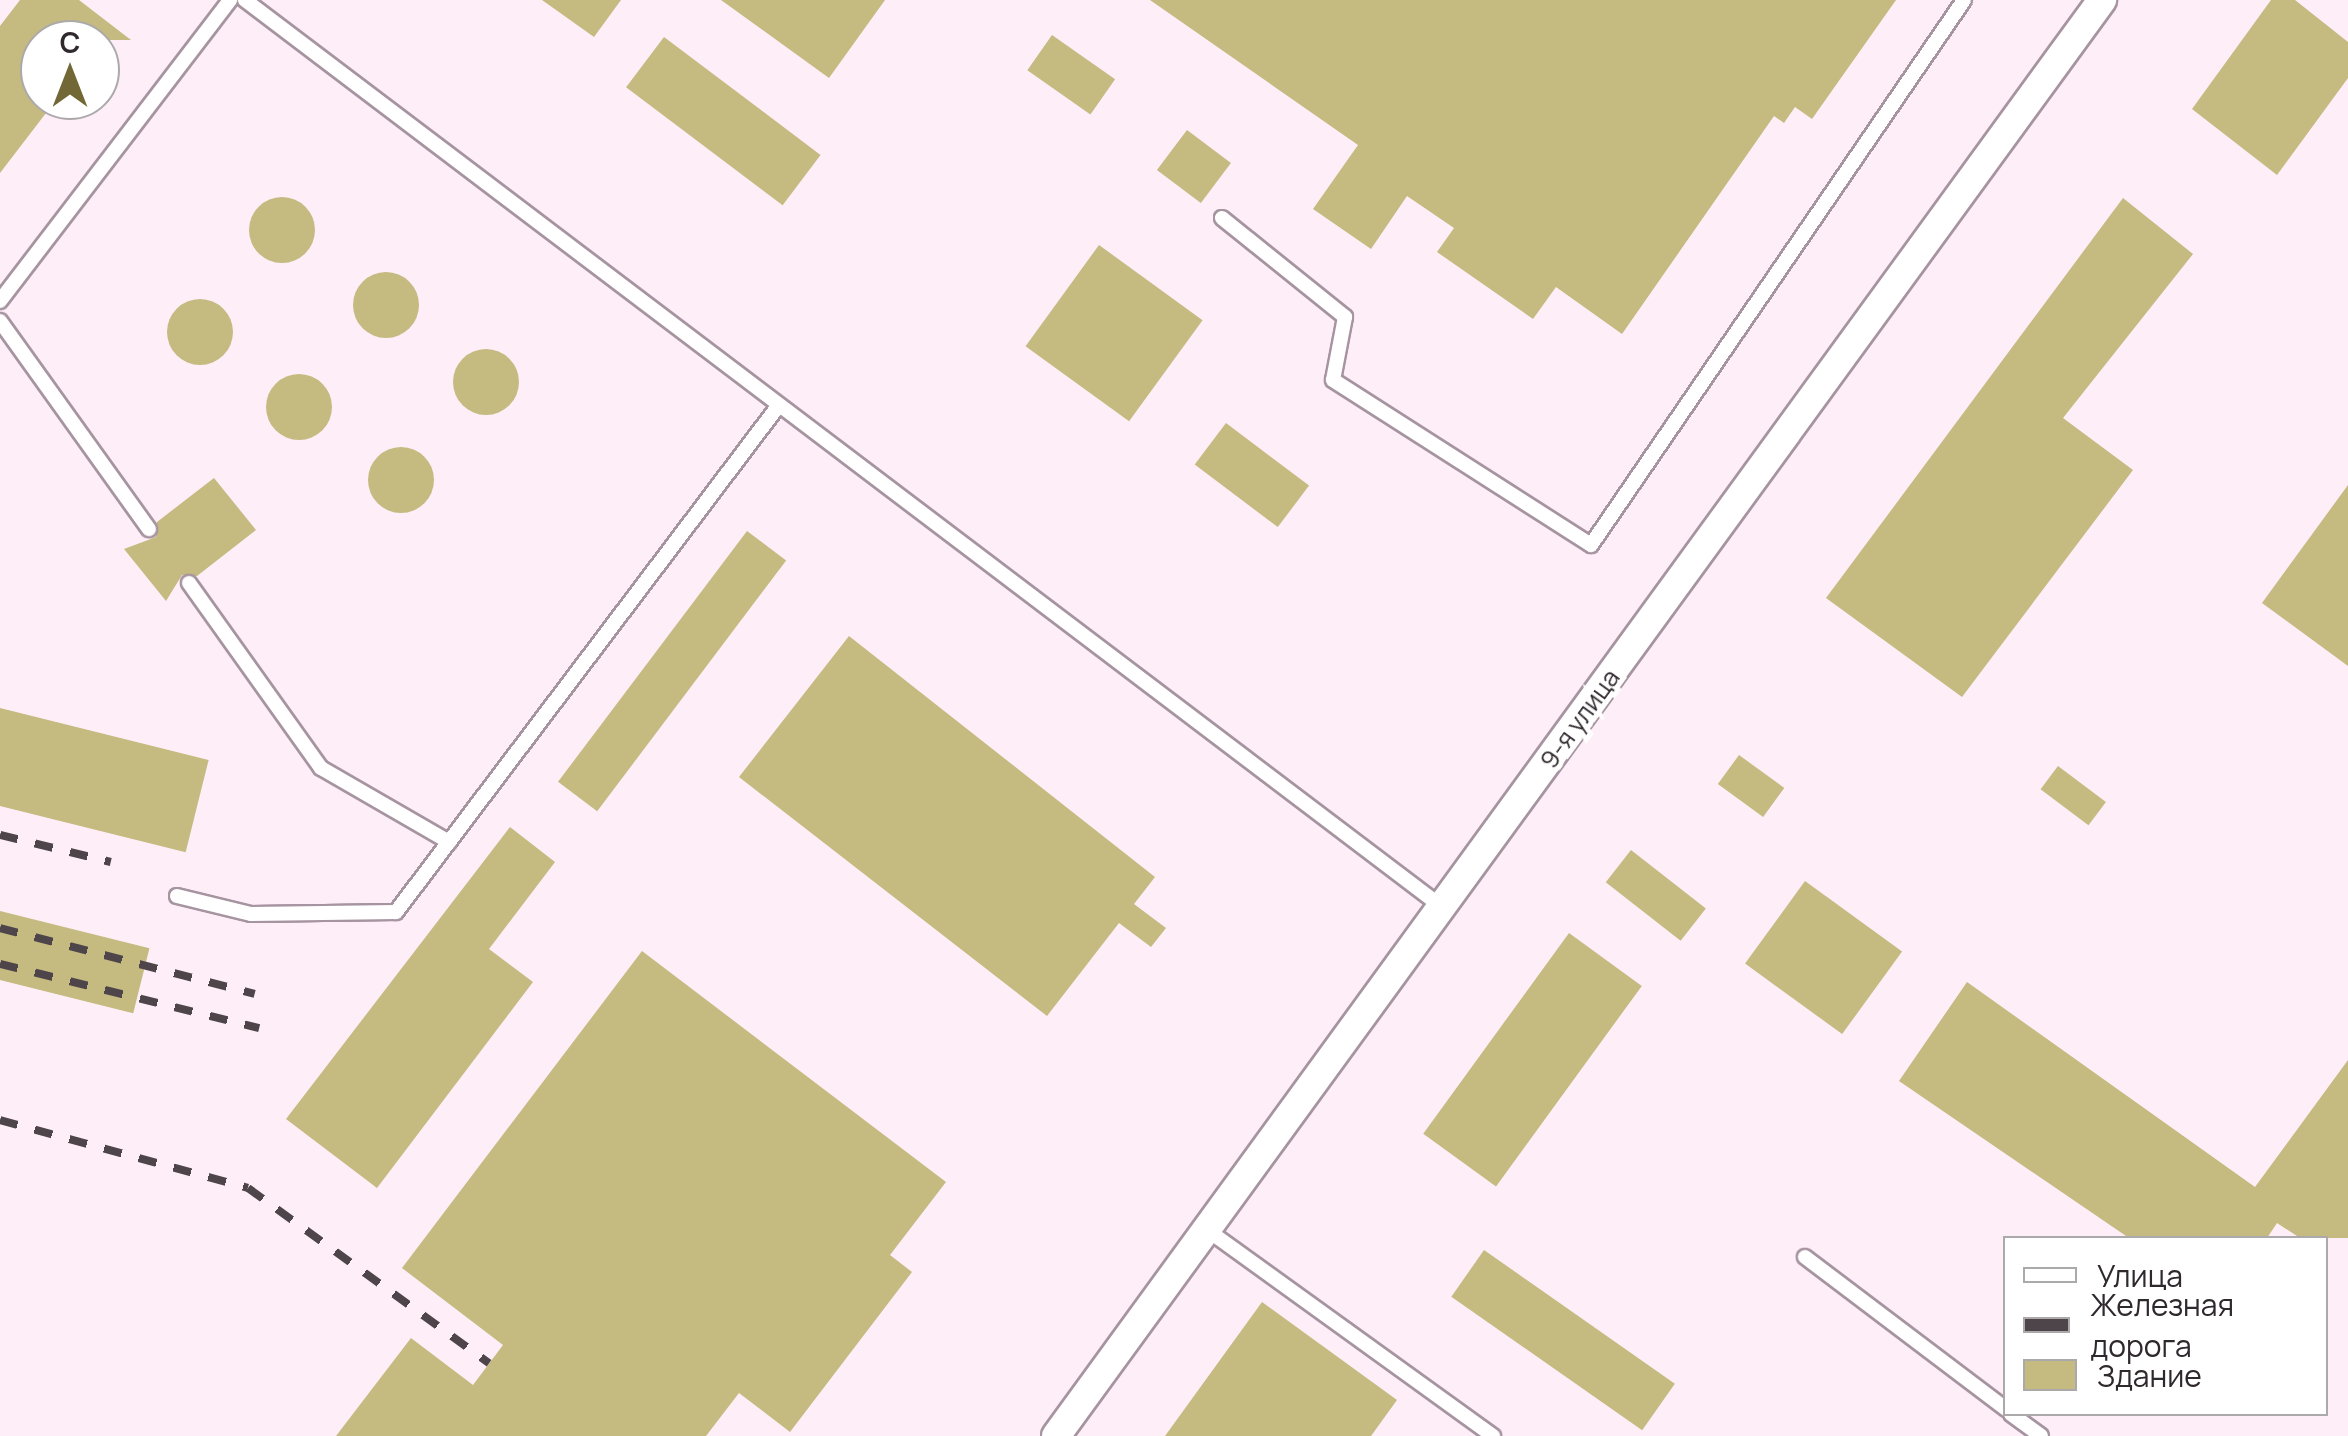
<!DOCTYPE html>
<html>
<head>
<meta charset="utf-8">
<style>
	body { margin:0 }
	#map { position:relative; width:2348px; height:1436px; overflow:hidden; background:#feeef8; font-family:Manrope,sans-serif }
	div>[style] { position:absolute }
	.building>* { inset:0; background:#c5ba80; transform-origin:0 0 }
	.round { border-radius:50% }
	.roads { filter:drop-shadow(2px 0 #a694a0) drop-shadow(-2px 0 #a694a0) drop-shadow(0 2px #a694a0) drop-shadow(0 -2px #a694a0) }
	.service>* { height:14px; margin:-7px; padding:0 7px; transform-origin:7px; border-radius:7px; background:#fff }
	.minor>* { height:28px; margin:-14px; padding:0 14px; transform-origin:14px; border-radius:14px; background:#fff }
	.rail>* { height:8px; margin-top:-4px; transform-origin:0; background:repeating-linear-gradient(90deg,#4d454a 0 18px,transparent 0 36px) }
	span { translate:-50% -50%; white-space:nowrap; text-align:center; line-height:1.15; -webkit-text-stroke:10px #fff; paint-order:stroke }
	.street-label { font-size:25px; color:#2f282d }
	.legend { position:absolute; left:2003px; top:1236px; width:325px; height:180px; box-sizing:border-box; background:#fff; border:2px solid #aca9ab; margin:0; padding:12px 18px; list-style:none; font-size:30px; color:#2f282d }
	.legend li { display:flex; align-items:center; gap:20px; height:50px }
	.legend b { width:50px; border:2px solid #aca9ab }
	.north { position:absolute; left:20px; top:20px; width:100px; height:100px; box-sizing:border-box; background:#fff; border:2px solid #aca9ab; border-radius:50%; rotate:0deg; font-size:28px; font-weight:700; line-height:40px; text-align:center; color:#2f282d }
	.north::after { content:''; display:block; margin:auto; width:35px; height:45px; background:#726835; clip-path:polygon(50% 0,100% 100%,50% 72%,0 100%) }
</style>
</head>
<body>
<div id="map">
	<div class="building">
		<i style="clip-path:polygon(20px 0,79px 0,131px 40px,40px 40px,40px 100px,56px 100px,0 173px,0 26px)"></i>
		<i style="clip-path:polygon(542px 0,621px 0,594px 37px)"></i>
		<i style="clip-path:polygon(721px 0,885px 0,829px 78px)"></i>
		<i style="clip-path:polygon(1150px 0,1896px 0,1812px 119px,1795px 107px,1784px 123px,1774px 116px,1622px 334px,1556px 287px,1533px 319px,1437px 252px,1454px 228px,1407px 196px,1371px 249px,1313px 209px,1358px 145px)"></i>
		<i style="clip-path:polygon(2271px 0,2295px 0,2348px 42px,2348px 78px,2277px 175px,2192px 109px)"></i>
		<i style="left:1052px;top:35px;width:77px;height:43px;rotate:35deg"></i>
		<i style="left:664px;top:37px;width:196px;height:63px;rotate:37deg"></i>
		<i style="left:1187px;top:130px;width:55px;height:50px;rotate:37deg"></i>
		<i class="round" style="left:249px;top:197px;width:66px;height:66px"></i>
		<i style="clip-path:polygon(2123px 198px,2193px 254px,2063px 418px,2133px 470px,1962px 697px,1826px 598px)"></i>
		<i style="left:1099px;top:245px;width:128px;height:125px;rotate:36deg"></i>
		<i class="round" style="left:353px;top:272px;width:66px;height:66px"></i>
		<i class="round" style="left:167px;top:299px;width:66px;height:66px"></i>
		<i class="round" style="left:453px;top:349px;width:66px;height:66px"></i>
		<i class="round" style="left:266px;top:374px;width:66px;height:66px"></i>
		<i style="left:1226px;top:423px;width:104px;height:52px;rotate:37deg"></i>
		<i class="round" style="left:368px;top:447px;width:66px;height:66px"></i>
		<i style="clip-path:polygon(214px 478px,256px 530px,197px 576px,182px 575px,166px 601px,124px 549px,156px 537px,157px 522px)"></i>
		<i style="clip-path:polygon(2348px 485px,2348px 666px,2262px 603px)"></i>
		<i style="left:747px;top:531px;width:49px;height:314px;rotate:37deg"></i>
		<i style="clip-path:polygon(849px 636px,1155px 877px,1134px 904px,1166px 928px,1151px 947px,1119px 923px,1047px 1016px,739px 777px)"></i>
		<i style="left:0;top:708px;width:215px;height:95px;rotate:14deg"></i>
		<i style="left:1739px;top:755px;width:56px;height:36px;rotate:36deg"></i>
		<i style="left:2058px;top:766px;width:60px;height:29px;rotate:37deg"></i>
		<i style="clip-path:polygon(510px 827px,555px 862px,489px 949px,533px 982px,377px 1188px,286px 1119px)"></i>
		<i style="left:1631px;top:850px;width:95px;height:41px;rotate:38deg"></i>
		<i style="left:1805px;top:881px;width:120px;height:102px;rotate:36deg"></i>
		<i style="left:0;top:911px;width:154px;height:67px;rotate:14deg"></i>
		<i style="left:1569px;top:933px;width:90px;height:248px;rotate:36deg"></i>
		<i style="clip-path:polygon(642px 951px,946px 1182px,890px 1255px,912px 1272px,790px 1432px,739px 1393px,706px 1436px,336px 1436px,411px 1338px,473px 1385px,503px 1345px,402px 1268px)"></i>
		<i style="clip-path:polygon(1967px 982px,2255px 1187px,2348px 1060px,2348px 1238px,2300px 1238px,2277px 1223px,2267px 1238px,2129px 1238px,1899px 1081px)"></i>
		<i style="left:1484px;top:1250px;width:233px;height:57px;rotate:35deg"></i>
		<i style="clip-path:polygon(1262px 1302px,1397px 1400px,1371px 1436px,1165px 1436px)"></i>
	</div>
	<div class="roads">
		<div class="service">
			<i style="left:245px;top:0;width:1502px;rotate:37.15deg"></i>
			<i style="left:1222px;top:218px;width:158px;rotate:38.8deg"></i>
			<i style="left:1345px;top:317px;width:64px;rotate:100.8deg"></i>
			<i style="left:1333px;top:380px;width:306px;rotate:32.6deg"></i>
			<i style="left:1591px;top:545px;width:660px;rotate:-55.61deg"></i>
			<i style="left:0;top:301px;width:379px;rotate:-52.6deg"></i>
			<i style="left:0;top:321px;width:256px;rotate:54.4deg"></i>
			<i style="left:189px;top:583px;width:227px;rotate:54.5deg"></i>
			<i style="left:321px;top:768px;width:148px;rotate:30deg"></i>
			<i style="left:177px;top:896px;width:76px;rotate:13.7deg"></i>
			<i style="left:251px;top:914px;width:145px;rotate:-0.8deg"></i>
			<i style="left:396px;top:912px;width:635px;rotate:-52.93deg"></i>
			<i style="left:1206px;top:1229px;width:354px;rotate:35.8deg"></i>
			<i style="left:1805px;top:1257px;width:252px;rotate:37.1deg"></i>
			<i style="left:2011px;top:1414px;width:37px;rotate:36deg"></i>
		</div>
		<div class="minor">
			<i style="left:1056px;top:1436px;width:1777px;rotate:-53.93deg"></i>
		</div>
	</div>
	<div class="rail">
		<i style="left:0;top:835px;width:114px;rotate:13.7deg"></i>
		<i style="left:0;top:928px;width:263px;rotate:14.5deg"></i>
		<i style="left:0;top:964px;width:267px;rotate:13.9deg"></i>
		<i style="left:0;top:1120px;width:257px;rotate:15.3deg"></i>
		<i style="left:248px;top:1188px;width:298px;rotate:36deg"></i>
	</div>
	<div class="street-label">
		<span style="left:1580px;top:719px;rotate:-54deg">9-я улица</span>
	</div>
	<ul class="legend">
	<li><b style="height:12px;background:#fff"></b>Улица</li>
	<li><b style="height:12px;background:#4d454a"></b>Железная дорога</li>
	<li><b style="height:28px;background:#c5ba80"></b>Здание</li>
	</ul>
	<div class="north">С</div>
</div>
</body>
</html>
